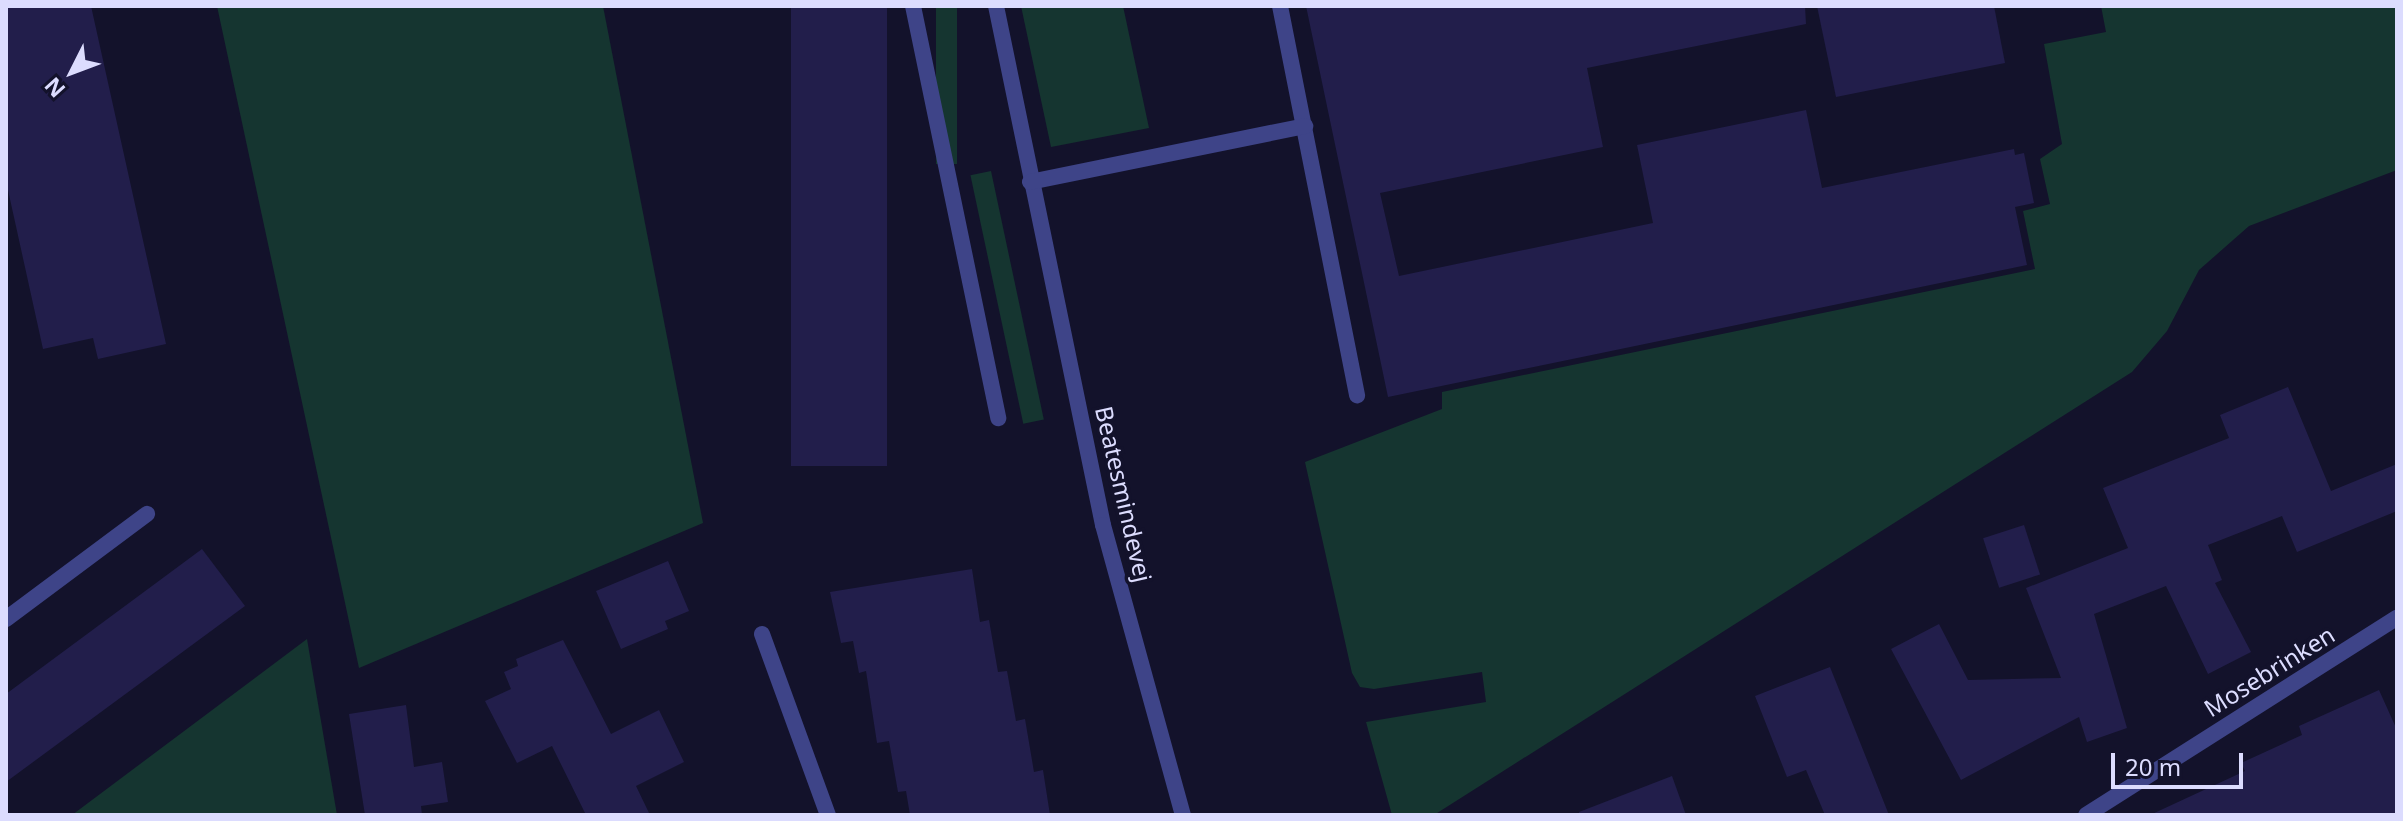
<!DOCTYPE html>
<html>
<head>
<meta charset="utf-8">
<style>
	body { margin:0 }
	#map { position:relative; width:2403px; height:821px; overflow:hidden; background:#13122b; font-family:"Noto Sans",sans-serif }
	div>[style] { position:absolute }
	.green>* { inset:0; background:#153530; transform-origin:0 0 }
	.building>* { inset:0; background:#221e4b; transform-origin:0 0 }
	.service>* { height:16px; margin:-8px; padding:0 8px; transform-origin:8px; border-radius:8px; background:#3e4488 }
	.minor>* { height:16px; margin:-8px; padding:0 8px; transform-origin:8px; border-radius:8px; background:#3e4488 }
	span { translate:-50% -50%; white-space:nowrap; text-align:center; line-height:1.15; -webkit-text-stroke:7px #13122b; paint-order:stroke }
	.street-label { font-size:24px; color:#dcdcfe }
	.frame { position:absolute; inset:0; border:8px solid #dcdcfe; pointer-events:none }
	.north { position:absolute; left:32px; top:32px; width:80px; height:80px; -webkit-text-stroke:6px #13122b; paint-order:stroke; rotate:228deg; font-size:22px; font-weight:700; line-height:32px; text-align:center; color:#dcdcfe }
	.north::after { content:''; display:block; margin:auto; width:28px; height:36px; background:#dcdcfe; clip-path:polygon(50% 0,100% 100%,50% 72%,0 100%) }
	.scale { position:absolute; left:2111px; top:753px; width:132px; height:36px; box-sizing:border-box; border:4px solid #dcdcfe; border-top:0; padding-left:10px; font-size:24px; line-height:28px; white-space:nowrap; color:#dcdcfe; -webkit-text-stroke:6px #13122b; paint-order:stroke }
</style>
</head>
<body>
<div id="map">
	<div class="green">
		<i style="clip-path:polygon(217px 6px,603px 6px,703px 523px,359px 668px)"></i>
		<i style="left:936px;top:6px;width:21px;height:158px"></i>
		<i style="clip-path:polygon(1021px 6px,1123px 6px,1149px 128px,1051px 147px)"></i>
		<i style="clip-path:polygon(2101px 6px,2397px 6px,2397px 170px,2249px 226px,2199px 270px,2167px 331px,2132px 372px,1434px 815px,1392px 815px,1366px 722px,1486px 702px,1482px 672px,1374px 689px,1360px 687px,1352px 673px,1305px 462px,1442px 409px,1442px 392px,2035px 269px,2023px 211px,2050px 204px,2040px 159px,2062px 144px,2044px 44px,2106px 32px)"></i>
		<i style="left:991px;top:171px;width:254px;height:21px;rotate:78deg"></i>
		<i style="clip-path:polygon(307px 639px,337px 815px,72px 815px)"></i>
	</div>
	<div class="building">
		<i style="clip-path:polygon(6px 6px,91px 6px,166px 344px,98px 359px,93px 338px,43px 349px,6px 181px)"></i>
		<i style="left:791px;top:6px;width:96px;height:460px"></i>
		<i style="clip-path:polygon(1306px 6px,1805px 6px,1806px 24px,1587px 68px,1603px 147px,1380px 193px,1399px 276px,1653px 223px,1637px 145px,1806px 110px,1822px 188px,2014px 149px,2015px 155px,2024px 153px,2034px 203px,2015px 207px,2027px 265px,1388px 397px)"></i>
		<i style="clip-path:polygon(1817px 6px,1994px 6px,2005px 63px,1836px 97px)"></i>
		<i style="clip-path:polygon(2288px 387px,2331px 491px,2397px 464px,2397px 511px,2297px 552px,2282px 516px,2208px 545px,2222px 580px,2215px 583px,2251px 652px,2208px 674px,2166px 586px,2094px 614px,2127px 728px,2087px 742px,2079px 717px,1961px 780px,1891px 649px,1939px 624px,1968px 680px,2061px 678px,2026px 588px,2128px 548px,2103px 488px,2229px 438px,2220px 415px)"></i>
		<i style="left:2024px;top:525px;width:52px;height:43px;rotate:72deg"></i>
		<i style="clip-path:polygon(202px 549px,245px 606px,6px 782px,6px 694px)"></i>
		<i style="clip-path:polygon(668px 561px,689px 611px,665px 621px,668px 629px,621px 649px,596px 591px)"></i>
		<i style="clip-path:polygon(972px 569px,980px 622px,989px 620px,998px 672px,1007px 671px,1016px 721px,1025px 719px,1034px 772px,1043px 770px,1050px 815px,910px 815px,906px 791px,898px 792px,889px 741px,877px 743px,866px 671px,859px 673px,853px 641px,841px 643px,830px 592px)"></i>
		<i style="clip-path:polygon(563px 640px,611px 734px,659px 710px,684px 762px,636px 786px,650px 815px,586px 815px,552px 746px,517px 763px,485px 701px,511px 689px,504px 672px,518px 666px,516px 659px)"></i>
		<i style="clip-path:polygon(1830px 667px,1889px 815px,1825px 815px,1806px 770px,1787px 777px,1755px 696px)"></i>
		<i style="clip-path:polygon(2379px 690px,2397px 730px,2397px 815px,2150px 815px,2245px 771px,2241px 763px,2302px 735px,2299px 726px)"></i>
		<i style="clip-path:polygon(406px 705px,414px 767px,442px 762px,448px 802px,421px 806px,422px 815px,365px 815px,349px 714px)"></i>
		<i style="clip-path:polygon(1672px 776px,1686px 815px,1579px 815px,1579px 812px)"></i>
	</div>
	<div class="service">
		<i style="left:913px;top:6px;width:421px;rotate:78.3deg"></i>
	</div>
	<div class="minor">
		<i style="left:996px;top:6px;width:530px;rotate:78.35deg"></i>
		<i style="left:1103px;top:525px;width:301px;rotate:74.6deg"></i>
		<i style="left:1280px;top:6px;width:397px;rotate:78.8deg"></i>
		<i style="left:1030px;top:182px;width:281px;rotate:-11.5deg"></i>
		<i style="left:6px;top:619px;width:176px;rotate:-36.7deg"></i>
		<i style="left:762px;top:634px;width:193px;rotate:70deg"></i>
		<i style="left:2086px;top:815px;width:368px;rotate:-32.4deg"></i>
	</div>
	<div class="street-label">
		<span style="left:1124px;top:494px;rotate:77deg">Beatesmindevej</span>
		<span style="left:2269px;top:671px;rotate:-32deg">Mosebrinken</span>
	</div>
	<div class="frame"></div>
	<div class="north">N</div>
	<div class="scale">20 m</div>
</div>
</body>
</html>
